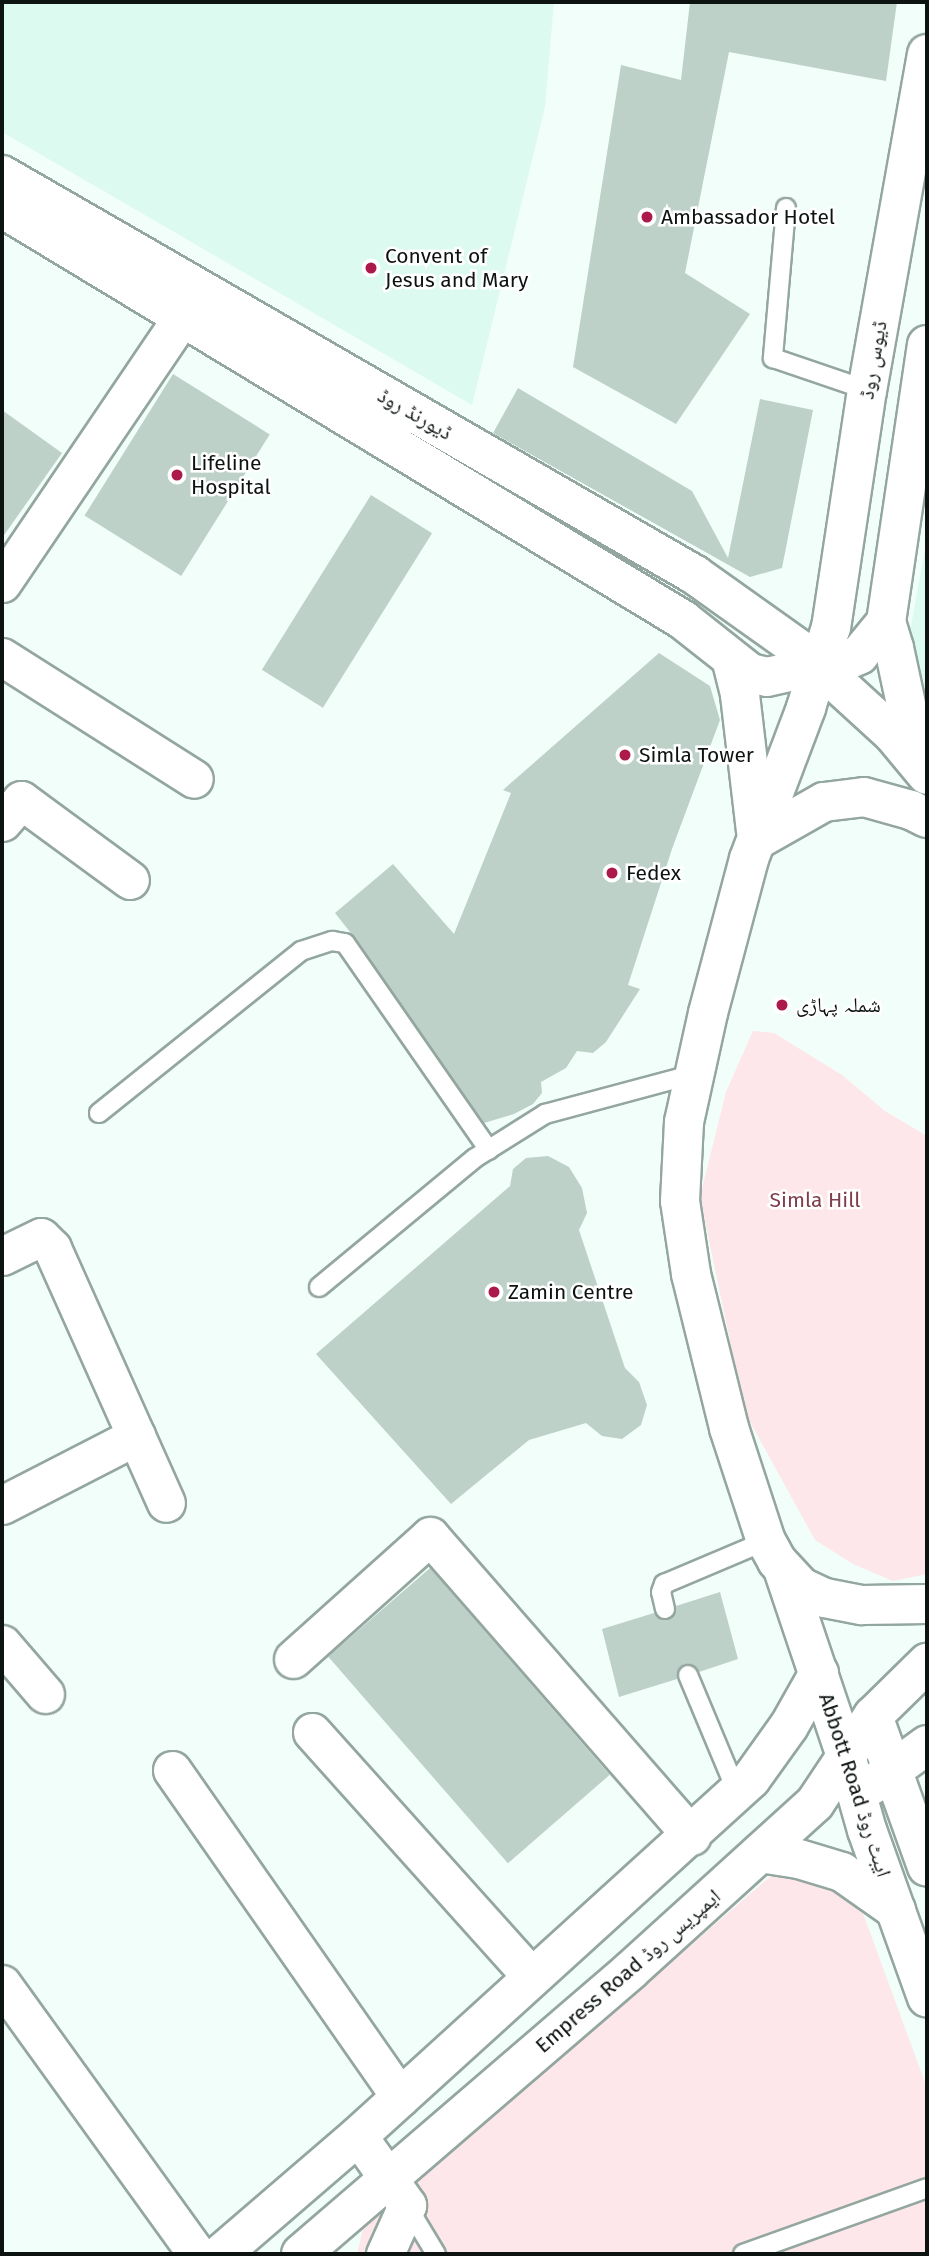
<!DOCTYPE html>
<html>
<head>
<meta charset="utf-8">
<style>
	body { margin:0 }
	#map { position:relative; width:929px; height:2256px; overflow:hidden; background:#f2fef9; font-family:"Fira Sans","Noto Naskh Arabic",sans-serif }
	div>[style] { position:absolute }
	.built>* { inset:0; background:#ddfaf0 }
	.green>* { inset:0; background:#fde7ea }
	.building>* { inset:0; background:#bdd1c9; transform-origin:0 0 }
	.roads { filter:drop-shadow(2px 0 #93a69f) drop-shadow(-2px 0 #93a69f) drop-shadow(0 2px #93a69f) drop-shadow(0 -2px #93a69f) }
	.service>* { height:18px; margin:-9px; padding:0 9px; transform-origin:9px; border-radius:9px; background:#fff }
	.minor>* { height:37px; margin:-18.5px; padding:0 18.5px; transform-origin:18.5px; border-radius:18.5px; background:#fff }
	.secondary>* { height:38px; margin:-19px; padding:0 19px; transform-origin:19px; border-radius:19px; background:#fff }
	.dots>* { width:19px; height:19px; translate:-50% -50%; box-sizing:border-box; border:4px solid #fff; border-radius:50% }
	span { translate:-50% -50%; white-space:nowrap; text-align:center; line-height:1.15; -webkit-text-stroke:5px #fff; paint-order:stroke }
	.poi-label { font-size:21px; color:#0c1311 }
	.left { translate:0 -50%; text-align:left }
	.street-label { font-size:21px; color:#0c1311 }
	.park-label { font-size:21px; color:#803e4c }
	.frame { position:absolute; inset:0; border:4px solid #0c1311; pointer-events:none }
</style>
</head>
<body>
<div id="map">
	<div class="built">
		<i style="clip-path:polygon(2px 2px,554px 2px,545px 107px,472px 405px,2px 132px)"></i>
		<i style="clip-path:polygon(927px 538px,927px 720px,907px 648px)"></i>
	</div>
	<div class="green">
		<i style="clip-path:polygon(753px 1031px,774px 1033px,842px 1075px,885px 1111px,927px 1136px,927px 1574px,893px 1581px,853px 1564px,815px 1540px,745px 1413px,700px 1197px,726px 1092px)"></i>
		<i style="clip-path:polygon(788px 1861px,850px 1896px,864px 1916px,927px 2088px,927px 2254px,357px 2254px,363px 2229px)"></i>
	</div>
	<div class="building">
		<i style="clip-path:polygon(690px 2px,897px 2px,886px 81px,729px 52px,685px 273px,750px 314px,676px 424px,573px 367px,621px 65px,681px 80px)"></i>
		<i style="left:173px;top:374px;width:114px;height:167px;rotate:32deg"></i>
		<i style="clip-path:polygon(518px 388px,692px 491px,728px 558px,760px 399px,813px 410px,782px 568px,750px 577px,493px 433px)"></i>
		<i style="clip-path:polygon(2px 410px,62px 453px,2px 538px)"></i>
		<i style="left:371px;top:495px;width:72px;height:206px;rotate:32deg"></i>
		<i style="clip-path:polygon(659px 653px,710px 686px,720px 720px,672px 849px,628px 985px,640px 989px,606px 1042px,593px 1053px,577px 1051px,566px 1068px,541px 1082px,542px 1093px,533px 1104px,514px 1114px,484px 1123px,354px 937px,335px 913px,393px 864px,454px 934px,511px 793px,503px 790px)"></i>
		<i style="clip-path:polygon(548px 1156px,569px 1167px,582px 1188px,587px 1213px,579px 1230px,625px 1368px,639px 1382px,647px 1405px,641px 1425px,622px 1439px,602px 1436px,586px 1423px,529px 1440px,451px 1504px,316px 1354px,510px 1186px,513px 1169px,526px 1158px)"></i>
		<i style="left:430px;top:1568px;width:274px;height:135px;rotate:49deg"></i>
		<i style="clip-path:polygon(720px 1592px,738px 1659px,699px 1672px,694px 1666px,684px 1664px,679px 1669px,677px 1679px,619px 1697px,602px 1629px,654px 1613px,661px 1620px,668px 1620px,676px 1613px,676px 1606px)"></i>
	</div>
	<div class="roads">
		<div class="service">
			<i style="left:786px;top:208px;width:151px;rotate:95deg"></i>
			<i style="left:773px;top:358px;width:99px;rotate:18.8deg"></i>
			<i style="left:99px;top:1113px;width:259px;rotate:-38.7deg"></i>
			<i style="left:301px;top:951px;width:33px;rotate:-18deg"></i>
			<i style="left:332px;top:941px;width:13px;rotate:9deg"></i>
			<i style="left:345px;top:943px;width:252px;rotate:55.2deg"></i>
			<i style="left:319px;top:1287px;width:202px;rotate:-39.6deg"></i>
			<i style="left:475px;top:1158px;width:83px;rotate:-32.2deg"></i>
			<i style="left:545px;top:1114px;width:154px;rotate:-15deg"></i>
			<i style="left:665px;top:1609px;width:17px;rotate:-103deg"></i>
			<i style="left:661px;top:1592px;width:9px;rotate:-69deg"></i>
			<i style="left:664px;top:1584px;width:111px;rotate:-22.9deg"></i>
			<i style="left:688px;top:1675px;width:127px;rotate:67.3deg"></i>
			<i style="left:407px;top:2206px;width:56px;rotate:58.9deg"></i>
			<i style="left:743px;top:2254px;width:195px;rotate:-19.7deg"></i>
		</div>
		<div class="minor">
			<i style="left:2px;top:583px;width:321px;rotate:-55.9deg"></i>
			<i style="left:2px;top:657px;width:227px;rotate:32.4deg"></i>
			<i style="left:2px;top:822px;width:29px;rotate:-49deg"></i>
			<i style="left:21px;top:800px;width:135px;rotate:36.3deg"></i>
			<i style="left:2px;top:1256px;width:43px;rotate:-26deg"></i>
			<i style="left:41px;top:1237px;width:16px;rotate:45deg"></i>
			<i style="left:52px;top:1248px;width:279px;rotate:65.9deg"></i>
			<i style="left:2px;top:1505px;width:151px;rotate:-27.2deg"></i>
			<i style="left:2px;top:1644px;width:66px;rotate:49.3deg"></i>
			<i style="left:293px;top:1659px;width:184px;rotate:-41.9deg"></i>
			<i style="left:430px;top:1536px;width:398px;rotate:48.9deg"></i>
			<i style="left:312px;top:1732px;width:329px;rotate:48.1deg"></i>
			<i style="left:172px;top:1770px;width:399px;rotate:55.1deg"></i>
			<i style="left:2px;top:1984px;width:333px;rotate:54.2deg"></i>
			<i style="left:358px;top:2136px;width:85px;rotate:54.6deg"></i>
			<i style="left:407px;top:2205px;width:54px;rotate:114.2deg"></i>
		</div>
		<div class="secondary">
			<i style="left:927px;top:54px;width:341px;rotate:100.1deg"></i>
			<i style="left:867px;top:390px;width:240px;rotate:98.6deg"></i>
			<i style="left:831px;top:627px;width:85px;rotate:107.2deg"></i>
			<i style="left:806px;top:708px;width:161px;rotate:110.7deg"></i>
			<i style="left:749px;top:859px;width:159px;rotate:104.9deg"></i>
			<i style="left:708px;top:1013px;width:112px;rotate:102.4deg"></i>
			<i style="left:684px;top:1122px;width:79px;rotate:92.9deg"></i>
			<i style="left:680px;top:1201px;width:74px;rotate:81.4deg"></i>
			<i style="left:691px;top:1274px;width:159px;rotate:76.1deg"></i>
			<i style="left:729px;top:1428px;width:119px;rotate:71.9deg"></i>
			<i style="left:766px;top:1541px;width:23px;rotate:61deg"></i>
			<i style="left:777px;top:1561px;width:35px;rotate:47deg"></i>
			<i style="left:801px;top:1587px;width:26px;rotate:25deg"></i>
			<i style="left:825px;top:1598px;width:38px;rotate:11deg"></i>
			<i style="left:862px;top:1605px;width:65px;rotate:-0.9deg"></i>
			<i style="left:2px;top:175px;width:800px;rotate:29.99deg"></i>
			<i style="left:695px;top:575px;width:131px;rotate:35.4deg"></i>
			<i style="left:802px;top:651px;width:123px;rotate:42.4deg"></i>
			<i style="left:893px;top:734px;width:53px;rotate:50.3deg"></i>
			<i style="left:2px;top:208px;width:796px;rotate:31.17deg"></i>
			<i style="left:683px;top:620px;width:85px;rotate:38.3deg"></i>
			<i style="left:750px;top:673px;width:17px;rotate:13deg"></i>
			<i style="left:767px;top:677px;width:87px;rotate:-12.6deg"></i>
			<i style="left:852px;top:658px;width:8px;rotate:-23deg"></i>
			<i style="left:859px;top:655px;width:43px;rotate:-50.7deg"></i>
			<i style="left:732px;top:662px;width:34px;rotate:76deg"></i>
			<i style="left:740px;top:695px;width:137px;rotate:83.3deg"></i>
			<i style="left:918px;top:760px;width:115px;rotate:-102.1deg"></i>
			<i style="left:894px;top:648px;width:27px;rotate:-107deg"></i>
			<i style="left:886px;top:622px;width:280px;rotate:-81.6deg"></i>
			<i style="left:757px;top:840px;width:77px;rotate:-29.6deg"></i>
			<i style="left:824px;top:802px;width:40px;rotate:-7.1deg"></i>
			<i style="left:864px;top:797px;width:49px;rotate:15.5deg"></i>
			<i style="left:911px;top:810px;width:18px;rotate:27deg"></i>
			<i style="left:784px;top:1572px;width:194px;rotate:71.4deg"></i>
			<i style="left:846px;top:1756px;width:77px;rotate:74.2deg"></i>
			<i style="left:867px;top:1830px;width:178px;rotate:70.3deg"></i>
			<i style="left:873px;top:1716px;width:160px;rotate:70.3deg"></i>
			<i style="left:872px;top:1785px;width:68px;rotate:-36deg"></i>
			<i style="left:760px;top:1853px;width:39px;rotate:9deg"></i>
			<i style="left:799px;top:1859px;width:45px;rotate:16.8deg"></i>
			<i style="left:842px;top:1872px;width:66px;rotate:35.1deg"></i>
			<i style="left:221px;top:2254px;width:181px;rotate:-40.7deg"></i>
			<i style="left:358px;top:2136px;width:531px;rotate:-42.25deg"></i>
			<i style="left:751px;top:1779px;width:65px;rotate:-54.4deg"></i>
			<i style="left:789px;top:1726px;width:61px;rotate:-60.5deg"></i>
			<i style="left:301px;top:2254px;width:435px;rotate:-40.7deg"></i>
			<i style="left:631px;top:1970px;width:248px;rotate:-42.2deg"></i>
			<i style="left:815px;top:1803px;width:105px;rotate:-56.3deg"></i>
			<i style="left:873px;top:1716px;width:76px;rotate:-44.5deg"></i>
		</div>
	</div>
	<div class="dots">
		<i style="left:647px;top:217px;background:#ac1a4b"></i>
		<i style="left:371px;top:268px;background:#ac1a4b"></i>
		<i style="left:177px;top:475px;background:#ac1a4b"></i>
		<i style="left:625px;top:755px;background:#ac1a4b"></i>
		<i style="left:612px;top:873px;background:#ac1a4b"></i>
		<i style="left:782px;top:1005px;background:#ac1a4b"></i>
		<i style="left:494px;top:1292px;background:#ac1a4b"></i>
	</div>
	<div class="poi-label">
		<span class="left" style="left:661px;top:217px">Ambassador Hotel</span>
		<span class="left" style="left:385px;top:268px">Convent of<br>Jesus and Mary</span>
		<span class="left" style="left:191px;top:475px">Lifeline<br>Hospital</span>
		<span class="left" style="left:639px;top:755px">Simla Tower</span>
		<span class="left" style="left:626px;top:873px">Fedex</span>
		<span class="left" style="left:796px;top:1005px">شملہ پہاڑی</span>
		<span class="left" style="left:508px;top:1292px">Zamin Centre</span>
	</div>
	<div class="street-label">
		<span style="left:873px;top:360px;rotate:-80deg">ڈیوس روڈ</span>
		<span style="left:415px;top:414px;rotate:30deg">ڈیورنڈ روڈ</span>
		<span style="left:855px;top:1785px;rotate:72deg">Abbott Road ایبٹ روڈ</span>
		<span style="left:628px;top:1971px;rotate:-41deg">Empress Road ایمپریس روڈ</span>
	</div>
	<div class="park-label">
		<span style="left:815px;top:1200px">Simla Hill</span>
	</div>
	<div class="frame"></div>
</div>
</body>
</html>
